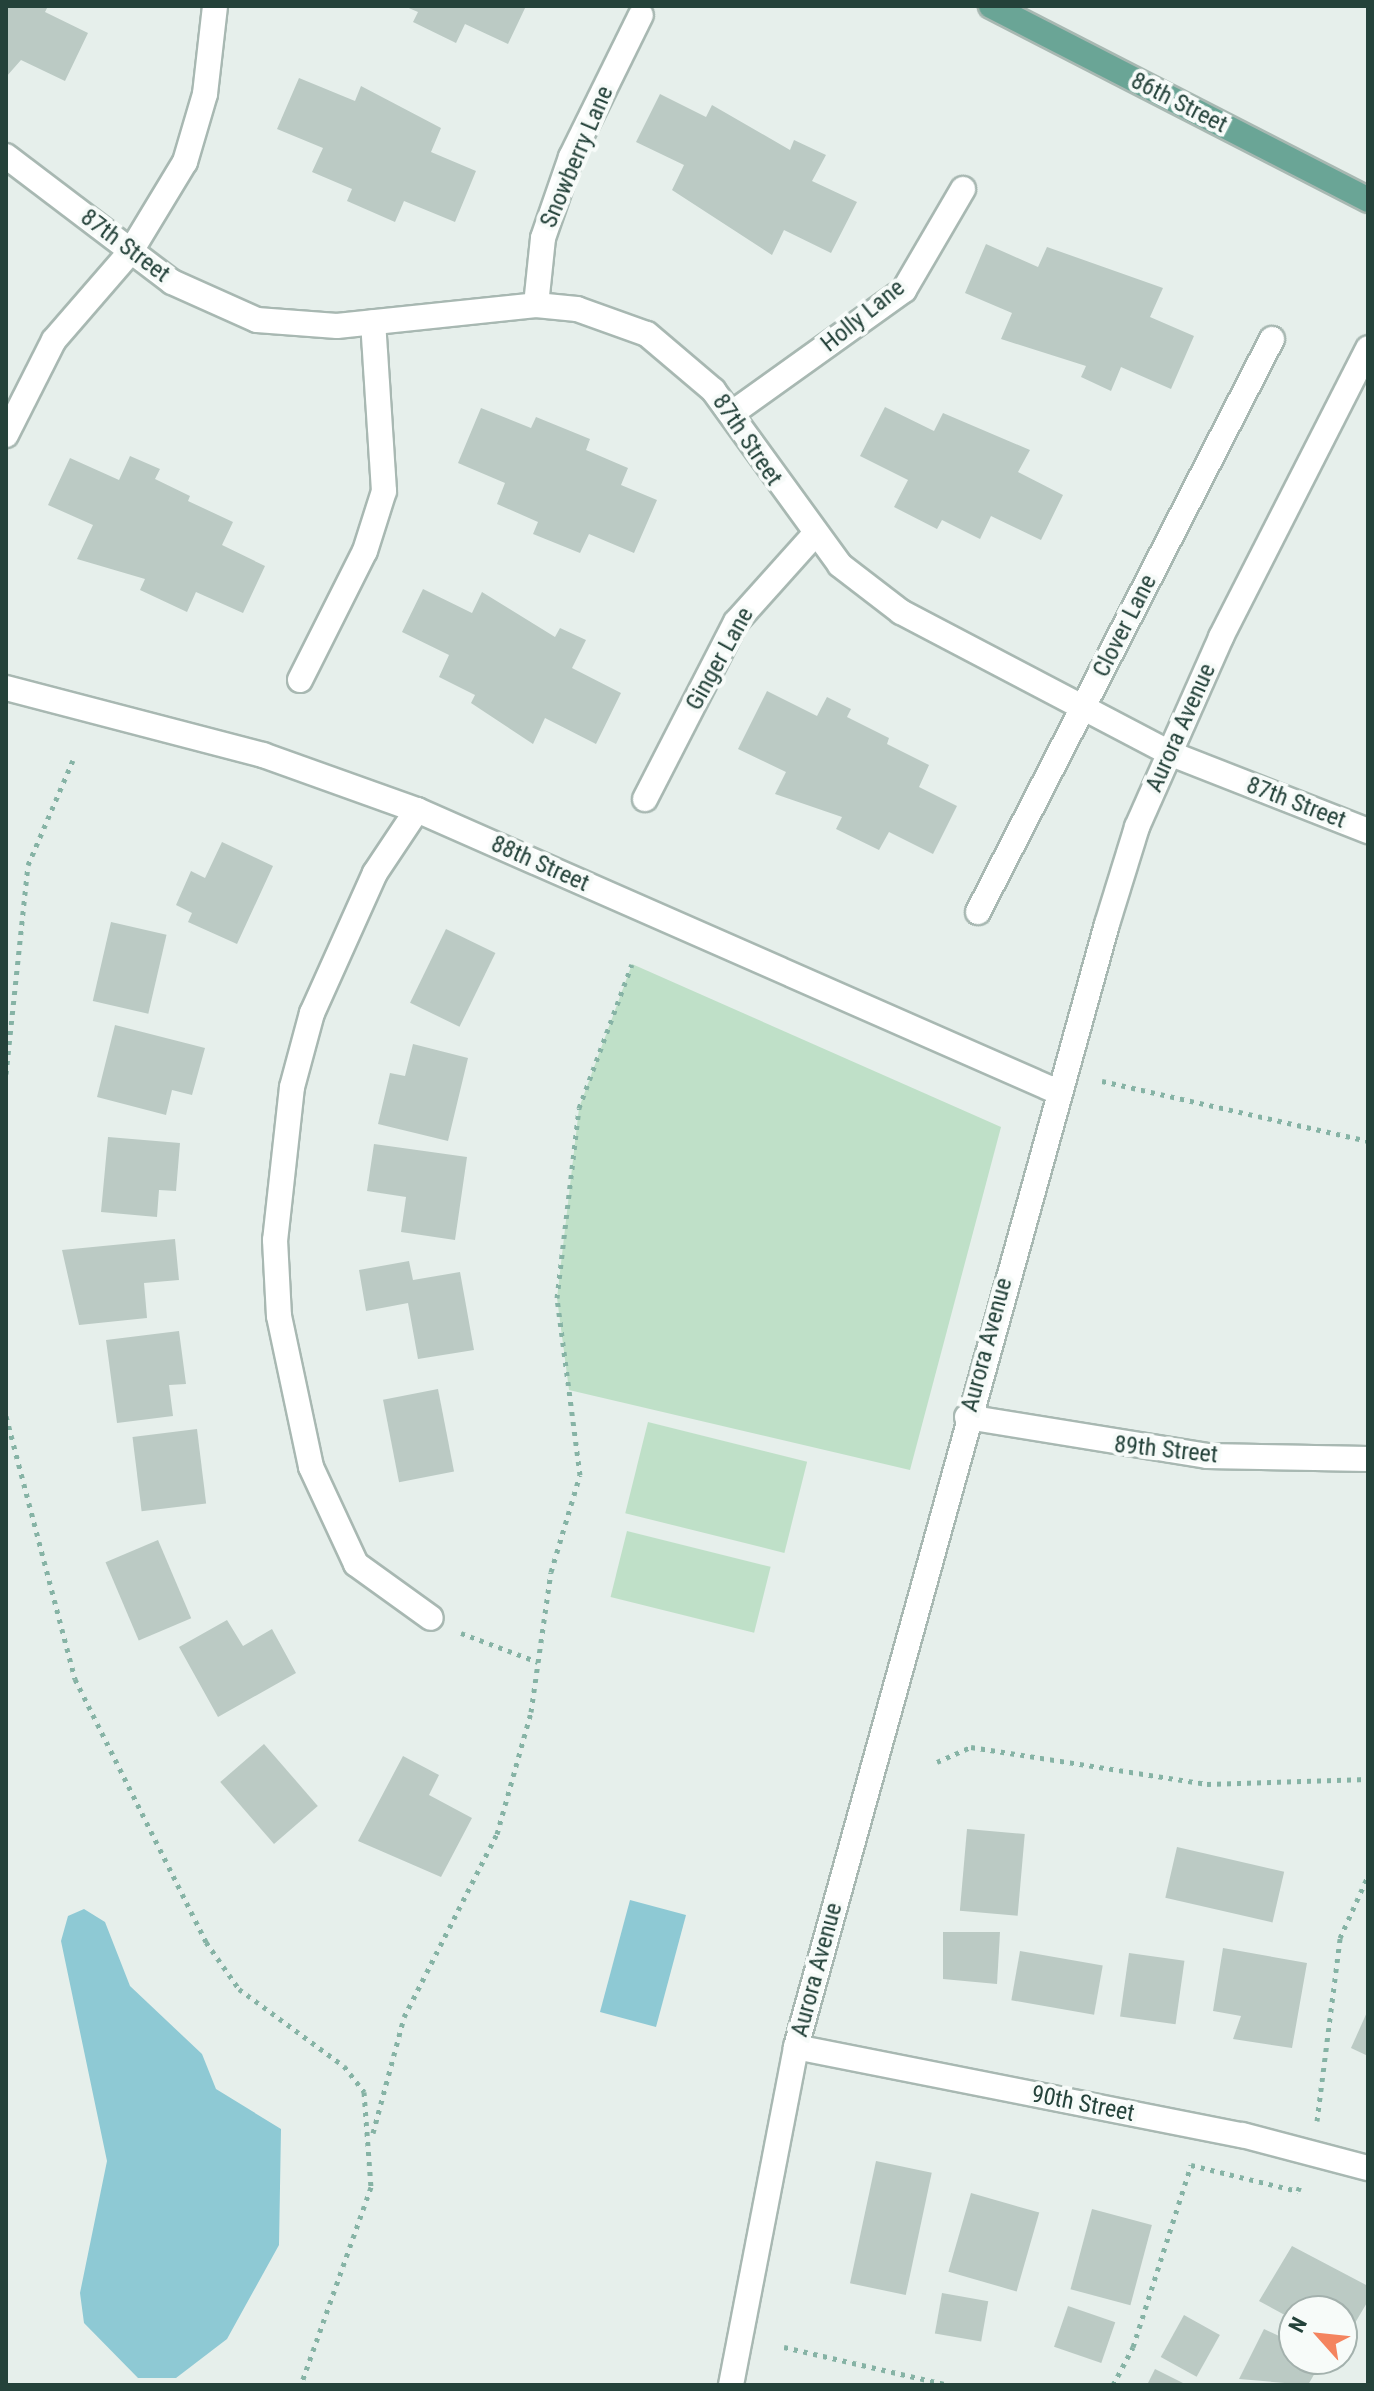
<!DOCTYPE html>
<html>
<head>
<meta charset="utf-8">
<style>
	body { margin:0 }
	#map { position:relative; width:1374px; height:2391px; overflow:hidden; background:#e6efeb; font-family:"Roboto Condensed",sans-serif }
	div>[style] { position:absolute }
	.green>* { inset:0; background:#bfe0c8; transform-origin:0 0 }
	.water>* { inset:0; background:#8ec9d4; transform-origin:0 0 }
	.building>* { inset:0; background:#bbcac4; transform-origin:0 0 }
	.path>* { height:5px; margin-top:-2.5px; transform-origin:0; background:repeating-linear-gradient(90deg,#86b3a5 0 4px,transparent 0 10px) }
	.roads { filter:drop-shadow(2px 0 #a8b8b2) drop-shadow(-2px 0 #a8b8b2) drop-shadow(0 2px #a8b8b2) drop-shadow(0 -2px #a8b8b2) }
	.street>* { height:24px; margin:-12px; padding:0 12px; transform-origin:12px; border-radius:12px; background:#fff }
	.primary>* { height:24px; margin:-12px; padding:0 12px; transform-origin:12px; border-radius:12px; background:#6aa596 }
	span { translate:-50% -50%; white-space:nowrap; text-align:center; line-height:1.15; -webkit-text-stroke:8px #f7fbf9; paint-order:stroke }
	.street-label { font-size:24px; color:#24423a }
	.frame { position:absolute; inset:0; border:8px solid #24423a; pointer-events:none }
	.north { position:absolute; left:1278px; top:2295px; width:80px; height:80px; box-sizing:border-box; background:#f7fbf9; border:2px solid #a3b1ad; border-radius:50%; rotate:297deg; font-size:22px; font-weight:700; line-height:32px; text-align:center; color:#24423a }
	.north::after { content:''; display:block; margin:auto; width:28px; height:36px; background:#f4845f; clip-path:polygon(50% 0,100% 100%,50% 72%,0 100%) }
</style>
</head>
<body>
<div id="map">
	<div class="green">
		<i style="clip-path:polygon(632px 964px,1001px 1127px,910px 1470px,569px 1390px,557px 1298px,579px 1108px)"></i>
		<i style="left:648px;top:1422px;width:164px;height:94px;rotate:14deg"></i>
		<i style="left:627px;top:1531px;width:148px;height:68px;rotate:14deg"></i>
	</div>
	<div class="water">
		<i style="left:630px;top:1900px;width:58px;height:116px;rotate:15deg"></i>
		<i style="clip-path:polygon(84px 1909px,105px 1922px,130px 1986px,202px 2054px,216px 2089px,281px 2129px,279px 2245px,227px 2339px,176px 2378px,138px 2378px,84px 2323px,80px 2293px,107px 2161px,61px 1941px,68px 1916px)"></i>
	</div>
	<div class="building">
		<i style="clip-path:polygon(6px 6px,48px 6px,45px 12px,88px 33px,65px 81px,21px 60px,6px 77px)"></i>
		<i style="clip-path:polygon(404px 6px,526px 6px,508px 44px,465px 24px,456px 43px,413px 22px,418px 12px)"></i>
		<i style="clip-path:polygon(299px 78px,355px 101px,361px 86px,441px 128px,431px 152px,476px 171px,455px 222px,404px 201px,395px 222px,347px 201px,352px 189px,312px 172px,323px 148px,277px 129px)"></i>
		<i style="clip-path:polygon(660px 94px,706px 117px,712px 105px,790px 150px,794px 140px,826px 155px,812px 181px,857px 202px,831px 253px,784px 230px,772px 255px,672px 190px,684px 165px,636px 142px)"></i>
		<i style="clip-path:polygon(986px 244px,1038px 267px,1047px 247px,1163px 288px,1150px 317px,1194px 336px,1171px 389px,1121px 367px,1111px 391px,1081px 377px,1086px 366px,1001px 339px,1012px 313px,965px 293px)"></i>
		<i style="clip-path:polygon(885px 407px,934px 431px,943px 413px,1030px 450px,1018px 472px,1063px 495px,1041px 540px,991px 516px,980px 539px,942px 520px,937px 529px,894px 507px,908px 480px,860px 456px)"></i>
		<i style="clip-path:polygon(481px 408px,531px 428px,536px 417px,590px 439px,586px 450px,628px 468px,621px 485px,657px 500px,634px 553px,589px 534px,580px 553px,533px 534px,538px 522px,497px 504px,505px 483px,458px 463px)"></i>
		<i style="clip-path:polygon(130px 456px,160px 469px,155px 479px,190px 496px,188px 501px,233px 522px,222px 545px,265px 566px,243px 613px,196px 592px,187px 612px,140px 590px,145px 579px,77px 559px,93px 525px,48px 505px,70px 458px,119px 480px)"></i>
		<i style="clip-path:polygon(423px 589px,472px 613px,482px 592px,555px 637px,560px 628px,586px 640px,572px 668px,621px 693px,596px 744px,545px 718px,533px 744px,471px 703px,475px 695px,439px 677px,449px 655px,402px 632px)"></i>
		<i style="clip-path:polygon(767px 691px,817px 716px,827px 697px,851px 709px,847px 717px,889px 738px,887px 744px,929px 765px,919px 787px,957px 806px,933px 854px,889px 832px,879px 850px,836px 829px,842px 817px,775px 794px,786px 772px,738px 749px)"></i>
		<i style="clip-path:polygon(222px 842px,273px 866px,237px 944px,188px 922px,192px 913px,176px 905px,191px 871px,205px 878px)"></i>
		<i style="left:111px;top:922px;width:57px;height:81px;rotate:13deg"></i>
		<i style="left:446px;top:929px;width:55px;height:82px;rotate:26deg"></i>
		<i style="clip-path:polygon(115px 1025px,205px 1048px,192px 1095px,172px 1090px,166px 1115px,97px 1097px)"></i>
		<i style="clip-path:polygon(413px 1044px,468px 1058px,448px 1141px,378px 1124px,390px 1073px,405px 1076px)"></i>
		<i style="clip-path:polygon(108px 1137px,180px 1143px,176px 1191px,159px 1190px,157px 1217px,101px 1212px)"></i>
		<i style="clip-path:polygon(374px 1144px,467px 1157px,455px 1240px,401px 1232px,406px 1197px,367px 1191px)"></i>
		<i style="clip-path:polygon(175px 1239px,179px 1280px,144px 1283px,147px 1318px,79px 1325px,62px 1250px)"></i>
		<i style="clip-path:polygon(409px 1261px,413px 1280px,460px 1272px,474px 1350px,418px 1359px,408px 1303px,366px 1311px,359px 1270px)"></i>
		<i style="clip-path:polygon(179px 1331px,186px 1384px,169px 1385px,173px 1416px,117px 1423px,106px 1340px)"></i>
		<i style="left:438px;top:1389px;width:84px;height:56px;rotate:79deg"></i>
		<i style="left:197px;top:1429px;width:75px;height:65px;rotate:83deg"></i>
		<i style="left:158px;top:1540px;width:85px;height:57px;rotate:67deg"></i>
		<i style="clip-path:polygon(227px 1620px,243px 1646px,272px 1629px,296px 1673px,218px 1717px,179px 1647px)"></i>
		<i style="left:264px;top:1744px;width:82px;height:58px;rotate:49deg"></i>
		<i style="clip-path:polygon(403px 1756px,439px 1775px,429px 1795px,472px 1818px,441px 1877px,358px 1841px)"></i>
		<i style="left:967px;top:1829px;width:58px;height:82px;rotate:5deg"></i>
		<i style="left:1177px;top:1847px;width:110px;height:52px;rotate:13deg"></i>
		<i style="clip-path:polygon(943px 1932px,1000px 1932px,997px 1984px,943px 1979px)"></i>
		<i style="clip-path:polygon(1223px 1948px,1307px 1963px,1292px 2048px,1233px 2039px,1241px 2016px,1213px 2011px)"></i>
		<i style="left:1020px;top:1951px;width:84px;height:50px;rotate:10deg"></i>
		<i style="left:1129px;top:1953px;width:56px;height:64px;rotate:8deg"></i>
		<i style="clip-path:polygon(1368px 2010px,1368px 2056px,1351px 2048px)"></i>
		<i style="left:876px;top:2161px;width:57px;height:125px;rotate:12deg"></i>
		<i style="left:971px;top:2193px;width:71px;height:82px;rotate:16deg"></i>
		<i style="left:1092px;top:2209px;width:62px;height:83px;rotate:15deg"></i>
		<i style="clip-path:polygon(1292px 2246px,1368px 2286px,1368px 2301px,1342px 2345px,1342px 2311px,1294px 2311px,1294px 2320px,1259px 2301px)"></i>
		<i style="left:942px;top:2293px;width:47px;height:41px;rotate:10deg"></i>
		<i style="left:1068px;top:2306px;width:50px;height:43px;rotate:19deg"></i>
		<i style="left:1184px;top:2315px;width:41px;height:48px;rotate:29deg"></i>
		<i style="clip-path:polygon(1264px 2329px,1294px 2343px,1294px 2359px,1323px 2359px,1308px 2385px,1239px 2379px)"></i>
		<i style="clip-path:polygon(1155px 2369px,1187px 2385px,1147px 2385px)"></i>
	</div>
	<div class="path">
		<i style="left:6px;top:1074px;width:210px;rotate:-84deg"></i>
		<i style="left:28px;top:865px;width:114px;rotate:-66.8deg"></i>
		<i style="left:1102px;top:1081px;width:273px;rotate:12.7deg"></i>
		<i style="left:6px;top:1416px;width:272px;rotate:75.3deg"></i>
		<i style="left:75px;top:1679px;width:294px;rotate:63.5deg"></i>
		<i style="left:206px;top:1942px;width:57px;rotate:54.9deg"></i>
		<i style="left:239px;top:1989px;width:130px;rotate:36.3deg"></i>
		<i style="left:344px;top:2066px;width:33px;rotate:52deg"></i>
		<i style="left:364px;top:2092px;width:95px;rotate:85.8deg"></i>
		<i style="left:371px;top:2187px;width:210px;rotate:109.5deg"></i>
		<i style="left:461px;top:1633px;width:82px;rotate:20.6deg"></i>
		<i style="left:937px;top:1762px;width:37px;rotate:-24deg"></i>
		<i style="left:971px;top:1747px;width:239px;rotate:8.9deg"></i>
		<i style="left:1207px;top:1784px;width:161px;rotate:-1.8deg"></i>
		<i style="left:1317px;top:2121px;width:184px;rotate:-82.8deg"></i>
		<i style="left:1340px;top:1938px;width:68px;rotate:-65.7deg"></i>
		<i style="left:373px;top:2133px;width:120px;rotate:-75deg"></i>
		<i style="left:404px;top:2017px;width:205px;rotate:-63.1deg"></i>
		<i style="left:497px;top:1834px;width:127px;rotate:-74.4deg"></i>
		<i style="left:531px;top:1712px;width:141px;rotate:-81.9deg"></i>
		<i style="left:551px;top:1572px;width:101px;rotate:-73.4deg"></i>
		<i style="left:580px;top:1475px;width:178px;rotate:-97.4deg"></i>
		<i style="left:557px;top:1298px;width:191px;rotate:-83.4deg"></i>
		<i style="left:579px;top:1108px;width:153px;rotate:-69.8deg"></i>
		<i style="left:784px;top:2347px;width:169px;rotate:13deg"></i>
		<i style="left:1113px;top:2385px;width:43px;rotate:-62.2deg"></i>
		<i style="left:1133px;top:2347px;width:191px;rotate:-72.3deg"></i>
		<i style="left:1191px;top:2165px;width:110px;rotate:13.7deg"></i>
		<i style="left:1298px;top:2191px;width:6px;rotate:-72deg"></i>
	</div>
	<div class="roads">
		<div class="street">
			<i style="left:6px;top:156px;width:208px;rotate:37.2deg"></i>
			<i style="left:172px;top:282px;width:93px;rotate:24.1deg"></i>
			<i style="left:257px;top:320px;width:80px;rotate:4.3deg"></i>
			<i style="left:337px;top:326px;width:200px;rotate:-6deg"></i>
			<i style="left:536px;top:305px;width:41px;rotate:5.6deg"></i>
			<i style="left:577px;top:309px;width:74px;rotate:19.7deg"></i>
			<i style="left:647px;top:334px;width:87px;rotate:40.3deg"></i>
			<i style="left:713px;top:390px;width:216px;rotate:54deg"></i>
			<i style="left:840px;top:565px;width:77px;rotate:37.6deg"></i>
			<i style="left:901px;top:612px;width:303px;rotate:27.7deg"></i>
			<i style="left:1169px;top:753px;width:214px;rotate:21.4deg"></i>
			<i style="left:536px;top:305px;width:67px;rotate:-84deg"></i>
			<i style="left:543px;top:238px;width:86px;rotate:-70.9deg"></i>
			<i style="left:571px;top:157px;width:158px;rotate:-63.8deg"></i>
			<i style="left:731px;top:414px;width:213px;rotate:-35.6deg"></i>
			<i style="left:904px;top:290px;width:117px;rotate:-59.7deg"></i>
			<i style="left:6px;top:435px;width:106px;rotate:-63.2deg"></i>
			<i style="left:54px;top:340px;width:118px;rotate:-49.1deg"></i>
			<i style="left:131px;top:251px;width:104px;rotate:-58.8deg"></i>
			<i style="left:185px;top:162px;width:71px;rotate:-73.6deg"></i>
			<i style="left:205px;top:94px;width:89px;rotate:-83.5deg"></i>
			<i style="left:300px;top:680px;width:144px;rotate:-63.3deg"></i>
			<i style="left:365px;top:551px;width:63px;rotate:-72.4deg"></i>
			<i style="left:384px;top:491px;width:169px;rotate:-93.7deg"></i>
			<i style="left:6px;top:688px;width:266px;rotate:14.6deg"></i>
			<i style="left:263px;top:755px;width:164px;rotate:19.7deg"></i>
			<i style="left:417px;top:810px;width:698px;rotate:23.74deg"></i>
			<i style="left:645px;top:799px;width:199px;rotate:-62.8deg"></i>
			<i style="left:736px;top:622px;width:118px;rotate:-48.1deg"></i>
			<i style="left:417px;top:810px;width:76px;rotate:123.7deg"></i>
			<i style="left:375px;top:873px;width:154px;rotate:114.2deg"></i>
			<i style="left:312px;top:1013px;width:77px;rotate:105.1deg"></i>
			<i style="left:292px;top:1087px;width:154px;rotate:96.3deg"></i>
			<i style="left:275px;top:1240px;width:76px;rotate:87deg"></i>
			<i style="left:279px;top:1316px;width:154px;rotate:78deg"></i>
			<i style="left:311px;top:1467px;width:107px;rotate:65.1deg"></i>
			<i style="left:356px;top:1564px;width:92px;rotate:35.8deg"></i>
			<i style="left:978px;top:912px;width:644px;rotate:-62.84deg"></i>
			<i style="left:967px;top:1417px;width:243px;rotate:9.2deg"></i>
			<i style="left:1207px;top:1456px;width:161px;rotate:1.1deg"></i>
			<i style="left:796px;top:2047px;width:455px;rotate:11.2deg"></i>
			<i style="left:1242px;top:2135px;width:130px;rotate:14.7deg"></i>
			<i style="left:731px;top:2385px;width:344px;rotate:-79.1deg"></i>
			<i style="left:796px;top:2047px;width:1165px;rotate:-74.52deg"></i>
			<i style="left:1107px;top:924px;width:102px;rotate:-72.8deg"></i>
			<i style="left:1137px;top:827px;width:208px;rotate:-66.1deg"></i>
			<i style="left:1221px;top:637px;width:324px;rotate:-63deg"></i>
		</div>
		<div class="primary">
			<i style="left:991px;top:6px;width:424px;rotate:27.2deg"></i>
		</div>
	</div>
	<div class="street-label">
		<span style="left:1179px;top:103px;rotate:27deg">86th Street</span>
		<span style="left:577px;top:157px;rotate:-67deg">Snowberry Lane</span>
		<span style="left:125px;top:246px;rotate:37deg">87th Street</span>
		<span style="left:863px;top:316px;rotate:-39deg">Holly Lane</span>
		<span style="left:747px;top:440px;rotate:56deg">87th Street</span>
		<span style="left:1125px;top:626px;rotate:-63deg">Clover Lane</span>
		<span style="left:720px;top:659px;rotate:-61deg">Ginger Lane</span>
		<span style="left:1181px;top:728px;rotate:-66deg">Aurora Avenue</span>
		<span style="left:1296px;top:803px;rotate:21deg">87th Street</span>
		<span style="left:540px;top:864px;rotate:24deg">88th Street</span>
		<span style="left:987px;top:1345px;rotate:-75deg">Aurora Avenue</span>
		<span style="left:1166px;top:1450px;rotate:6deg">89th Street</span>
		<span style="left:817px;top:1970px;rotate:-75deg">Aurora Avenue</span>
		<span style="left:1083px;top:2104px;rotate:11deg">90th Street</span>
	</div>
	<div class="frame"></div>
	<div class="north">N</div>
</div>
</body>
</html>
